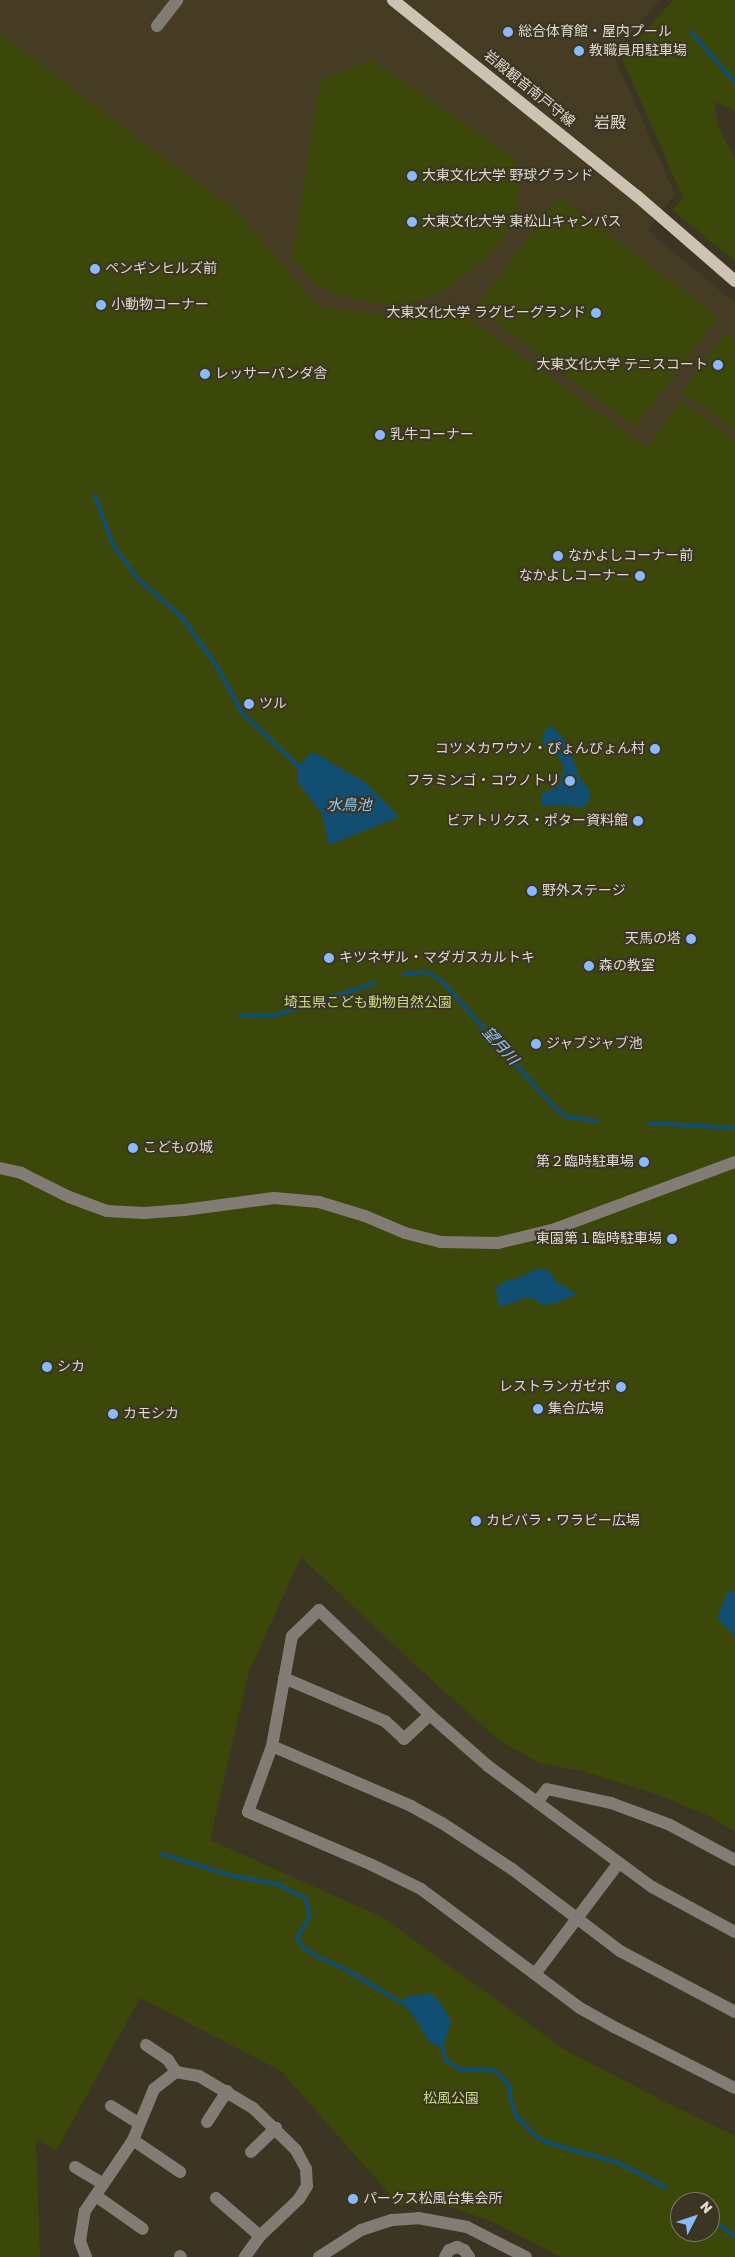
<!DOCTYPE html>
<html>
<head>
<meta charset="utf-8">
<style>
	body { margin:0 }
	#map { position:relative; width:735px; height:2257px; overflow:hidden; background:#3c3523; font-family:Rubik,"Noto Sans JP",sans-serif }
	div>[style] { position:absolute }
	.built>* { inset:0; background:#453c23 }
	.green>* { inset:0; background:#3c4809; transform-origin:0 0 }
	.water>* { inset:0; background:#124e72 }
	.stream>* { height:4px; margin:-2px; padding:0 2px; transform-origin:2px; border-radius:2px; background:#124e72 }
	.minor>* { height:12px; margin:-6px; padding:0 6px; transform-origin:6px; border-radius:6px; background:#827d74 }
	.major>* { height:12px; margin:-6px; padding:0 6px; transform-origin:6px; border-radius:6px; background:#cec3b2 }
	.dots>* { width:14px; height:14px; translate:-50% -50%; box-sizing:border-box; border:2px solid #3c3523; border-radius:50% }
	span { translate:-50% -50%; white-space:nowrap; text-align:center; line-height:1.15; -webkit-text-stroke:4px #3c3523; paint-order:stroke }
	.poi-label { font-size:14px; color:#dedacf }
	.left { translate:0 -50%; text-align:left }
	.right { translate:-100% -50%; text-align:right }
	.street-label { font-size:14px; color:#dedacf }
	.park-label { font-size:14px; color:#c7de87 }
	.water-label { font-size:15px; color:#8bc9f7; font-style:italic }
	.quarter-label { font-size:16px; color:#dedacf }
	.north { position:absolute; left:670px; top:2192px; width:50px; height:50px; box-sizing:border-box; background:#3c3523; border:1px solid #7d7768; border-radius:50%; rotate:49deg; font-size:14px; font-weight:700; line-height:20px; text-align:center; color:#dedacf }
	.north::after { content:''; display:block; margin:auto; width:18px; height:22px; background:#8abafc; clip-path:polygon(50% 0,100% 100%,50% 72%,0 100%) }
</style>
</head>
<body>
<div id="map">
	<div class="built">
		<i style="clip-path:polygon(0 0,660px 0,613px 54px,675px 194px,647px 230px,735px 303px,735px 440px,681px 400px,648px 449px,457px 310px,387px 315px,315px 307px,0 46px)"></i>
	</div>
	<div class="green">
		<i style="clip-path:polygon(673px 0,735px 0,735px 110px,714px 102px,719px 128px,735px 159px,735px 261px,672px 210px,683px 198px,622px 58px)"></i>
		<i style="clip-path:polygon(evenodd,0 33px,149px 147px,237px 211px,318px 307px,387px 315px,457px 310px,648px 448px,681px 400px,735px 440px,735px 1832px,707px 1815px,653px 1793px,582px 1771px,539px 1763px,500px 1741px,416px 1666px,301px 1557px,249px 1671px,210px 1840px,382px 1917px,564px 2049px,669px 2104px,735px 2136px,735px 2257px,560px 2257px,491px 2221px,454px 2208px,423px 2204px,399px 2205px,281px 2071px,140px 1998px,56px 2151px,36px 2139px,40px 2257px,0 2257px,0 33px,680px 2202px,710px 2202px,710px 2232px,680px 2232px,680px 2202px)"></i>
		<i style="clip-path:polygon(370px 59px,513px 157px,520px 183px,516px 214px,501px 241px,483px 261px,447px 288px,429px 297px,399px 305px,376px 303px,337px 295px,311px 280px,292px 257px,320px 81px)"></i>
		<i style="left:559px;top:197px;width:199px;height:138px;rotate:37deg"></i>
		<i style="clip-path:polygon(726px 333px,735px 339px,735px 431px,682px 391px)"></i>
	</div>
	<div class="water">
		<i style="clip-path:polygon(551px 725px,568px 744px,580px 779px,590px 790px,590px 800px,584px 807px,542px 805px,541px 793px,556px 788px,562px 778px,564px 765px,557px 756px,544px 746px,542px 735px)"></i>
		<i style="clip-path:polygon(313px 752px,366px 783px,399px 817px,329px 845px,322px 814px,297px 781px,298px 766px)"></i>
		<i style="clip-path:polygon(534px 1270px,549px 1270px,555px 1281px,577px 1294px,557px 1303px,542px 1305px,535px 1299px,525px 1298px,505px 1306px,498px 1306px,496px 1288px,505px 1281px,519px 1278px)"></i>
		<i style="clip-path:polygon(728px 1591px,735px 1591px,735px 1636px,717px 1618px)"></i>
		<i style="clip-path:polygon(431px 1993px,442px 2005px,451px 2021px,443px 2048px,431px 2044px,412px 2014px,399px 2001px,409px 1996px)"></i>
	</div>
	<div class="stream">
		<i style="left:691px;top:32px;width:67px;rotate:48.7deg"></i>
		<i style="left:95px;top:496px;width:52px;rotate:69.8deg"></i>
		<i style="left:113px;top:545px;width:44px;rotate:53.4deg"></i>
		<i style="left:139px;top:580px;width:55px;rotate:40.6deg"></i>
		<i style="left:181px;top:616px;width:64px;rotate:54.6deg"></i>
		<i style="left:218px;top:668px;width:51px;rotate:61.9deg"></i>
		<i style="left:242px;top:713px;width:77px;rotate:43.4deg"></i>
		<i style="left:404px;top:974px;width:22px;rotate:-5deg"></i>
		<i style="left:426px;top:972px;width:17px;rotate:28deg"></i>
		<i style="left:441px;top:980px;width:167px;rotate:48.4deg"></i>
		<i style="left:552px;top:1105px;width:20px;rotate:37deg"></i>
		<i style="left:568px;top:1117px;width:29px;rotate:8deg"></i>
		<i style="left:240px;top:1016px;width:37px;rotate:-2deg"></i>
		<i style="left:277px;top:1015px;width:103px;rotate:-18.1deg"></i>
		<i style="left:649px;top:1123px;width:86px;rotate:3.3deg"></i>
		<i style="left:162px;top:1854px;width:74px;rotate:17.2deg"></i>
		<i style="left:233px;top:1876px;width:45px;rotate:10.3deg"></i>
		<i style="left:277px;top:1884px;width:31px;rotate:27deg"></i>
		<i style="left:305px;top:1898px;width:19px;rotate:74deg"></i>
		<i style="left:310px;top:1916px;width:26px;rotate:121deg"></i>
		<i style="left:297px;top:1938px;width:9px;rotate:58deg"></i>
		<i style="left:302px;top:1946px;width:17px;rotate:36deg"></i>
		<i style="left:316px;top:1956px;width:32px;rotate:24deg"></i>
		<i style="left:345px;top:1969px;width:63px;rotate:30.7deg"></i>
		<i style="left:443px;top:2048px;width:12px;rotate:81deg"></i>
		<i style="left:445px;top:2060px;width:19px;rotate:32deg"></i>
		<i style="left:461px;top:2070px;width:29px;rotate:-2deg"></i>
		<i style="left:490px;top:2069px;width:10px;rotate:29deg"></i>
		<i style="left:499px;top:2074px;width:16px;rotate:50deg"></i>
		<i style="left:509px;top:2086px;width:10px;rotate:84deg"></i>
		<i style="left:510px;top:2096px;width:21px;rotate:73deg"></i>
		<i style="left:516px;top:2116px;width:28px;rotate:46deg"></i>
		<i style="left:535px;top:2136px;width:16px;rotate:27deg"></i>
		<i style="left:549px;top:2143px;width:73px;rotate:15.9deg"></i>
		<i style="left:619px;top:2163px;width:52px;rotate:27.6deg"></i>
		<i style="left:710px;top:2218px;width:31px;rotate:36deg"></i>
	</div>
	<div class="minor">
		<i style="left:157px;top:26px;width:33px;rotate:-52deg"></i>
		<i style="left:0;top:1168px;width:22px;rotate:13deg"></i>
		<i style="left:21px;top:1173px;width:54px;rotate:26.6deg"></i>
		<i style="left:69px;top:1197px;width:40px;rotate:20.2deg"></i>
		<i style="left:107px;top:1211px;width:37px;rotate:3deg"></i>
		<i style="left:144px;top:1213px;width:40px;rotate:-4.3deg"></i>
		<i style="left:184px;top:1210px;width:91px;rotate:-7.6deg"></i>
		<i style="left:274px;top:1198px;width:45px;rotate:5.1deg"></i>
		<i style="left:319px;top:1202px;width:48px;rotate:16.9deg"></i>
		<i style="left:365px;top:1216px;width:43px;rotate:23deg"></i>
		<i style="left:405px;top:1233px;width:36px;rotate:14deg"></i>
		<i style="left:440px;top:1242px;width:58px;rotate:1deg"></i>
		<i style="left:498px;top:1243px;width:56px;rotate:-13.5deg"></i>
		<i style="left:552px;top:1230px;width:195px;rotate:-20.4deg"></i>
		<i style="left:284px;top:1678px;width:110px;rotate:23.1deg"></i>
		<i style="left:385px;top:1721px;width:26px;rotate:43deg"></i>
		<i style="left:404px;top:1739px;width:35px;rotate:-43deg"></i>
		<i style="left:272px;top:1746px;width:151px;rotate:23.3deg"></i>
		<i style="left:411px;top:1806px;width:35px;rotate:29deg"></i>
		<i style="left:442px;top:1823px;width:84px;rotate:33.3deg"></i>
		<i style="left:512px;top:1869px;width:136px;rotate:37.2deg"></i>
		<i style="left:620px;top:1951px;width:130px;rotate:27.9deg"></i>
		<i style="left:537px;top:1802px;width:16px;rotate:-52deg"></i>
		<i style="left:547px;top:1789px;width:66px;rotate:12.3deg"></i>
		<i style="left:611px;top:1803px;width:63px;rotate:20.4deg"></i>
		<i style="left:670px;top:1825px;width:74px;rotate:28.3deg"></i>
		<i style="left:735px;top:1932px;width:94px;rotate:-151.5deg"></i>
		<i style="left:652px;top:1887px;width:204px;rotate:-143.6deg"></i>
		<i style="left:488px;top:1766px;width:77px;rotate:-138.7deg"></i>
		<i style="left:430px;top:1715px;width:153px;rotate:-136.6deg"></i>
		<i style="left:319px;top:1610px;width:37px;rotate:136deg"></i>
		<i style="left:292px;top:1636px;width:112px;rotate:100.3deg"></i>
		<i style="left:272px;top:1746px;width:70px;rotate:110deg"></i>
		<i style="left:248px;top:1812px;width:135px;rotate:23.1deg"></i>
		<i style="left:372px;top:1865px;width:55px;rotate:26.1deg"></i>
		<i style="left:421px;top:1889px;width:199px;rotate:36.8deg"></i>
		<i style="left:580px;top:2008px;width:41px;rotate:29.1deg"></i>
		<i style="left:616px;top:2028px;width:133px;rotate:26.8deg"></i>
		<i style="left:535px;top:1974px;width:138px;rotate:-53deg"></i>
		<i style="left:146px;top:2045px;width:27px;rotate:34deg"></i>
		<i style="left:168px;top:2060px;width:14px;rotate:56deg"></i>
		<i style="left:111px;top:2106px;width:32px;rotate:32deg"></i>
		<i style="left:207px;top:2122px;width:37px;rotate:-57deg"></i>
		<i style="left:133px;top:2140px;width:57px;rotate:34.2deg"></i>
		<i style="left:251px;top:2152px;width:35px;rotate:-44deg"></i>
		<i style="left:75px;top:2167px;width:33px;rotate:31deg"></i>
		<i style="left:96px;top:2196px;width:57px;rotate:35.1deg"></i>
		<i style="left:216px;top:2198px;width:58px;rotate:40.8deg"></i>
		<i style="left:180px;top:2256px;width:1px;rotate:45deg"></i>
		<i style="left:86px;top:2257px;width:17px;rotate:-111deg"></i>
		<i style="left:80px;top:2241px;width:30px;rotate:-81deg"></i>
		<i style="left:85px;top:2211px;width:86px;rotate:-55.9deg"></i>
		<i style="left:133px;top:2140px;width:55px;rotate:-67.6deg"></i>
		<i style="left:154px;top:2089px;width:28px;rotate:-38deg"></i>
		<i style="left:176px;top:2072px;width:23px;rotate:10deg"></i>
		<i style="left:199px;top:2076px;width:63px;rotate:30.7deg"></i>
		<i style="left:253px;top:2108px;width:60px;rotate:44.3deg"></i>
		<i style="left:296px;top:2150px;width:21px;rotate:62deg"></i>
		<i style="left:306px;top:2169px;width:17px;rotate:87deg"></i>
		<i style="left:307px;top:2186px;width:15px;rotate:122deg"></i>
		<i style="left:299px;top:2199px;width:54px;rotate:136.5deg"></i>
		<i style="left:260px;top:2236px;width:26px;rotate:126deg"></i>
		<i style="left:319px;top:2257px;width:50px;rotate:-32.7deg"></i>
		<i style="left:361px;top:2230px;width:33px;rotate:-18deg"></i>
		<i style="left:392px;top:2220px;width:26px;rotate:-4deg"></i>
		<i style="left:418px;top:2218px;width:50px;rotate:10.4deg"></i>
		<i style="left:467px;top:2227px;width:66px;rotate:27deg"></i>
		<i style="left:445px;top:2257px;width:8px;rotate:-60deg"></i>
		<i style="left:449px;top:2250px;width:9px;rotate:-21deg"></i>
		<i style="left:457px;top:2247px;width:8px;rotate:23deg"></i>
		<i style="left:464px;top:2250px;width:9px;rotate:54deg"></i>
	</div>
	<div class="major">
		<i style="left:393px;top:0;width:313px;rotate:38.8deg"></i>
		<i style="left:637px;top:196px;width:130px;rotate:40.9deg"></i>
	</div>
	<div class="dots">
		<i style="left:508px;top:32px;background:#8abafc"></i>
		<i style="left:579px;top:51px;background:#8abafc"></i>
		<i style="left:412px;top:176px;background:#8abafc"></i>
		<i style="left:412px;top:222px;background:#8abafc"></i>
		<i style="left:95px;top:269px;background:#8abafc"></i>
		<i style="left:101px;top:305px;background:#8abafc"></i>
		<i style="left:596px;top:313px;background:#8abafc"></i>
		<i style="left:718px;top:365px;background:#8abafc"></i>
		<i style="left:205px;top:374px;background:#8abafc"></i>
		<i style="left:380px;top:435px;background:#8abafc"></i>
		<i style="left:558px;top:556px;background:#8abafc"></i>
		<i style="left:640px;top:576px;background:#8abafc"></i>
		<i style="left:249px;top:704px;background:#8abafc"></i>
		<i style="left:655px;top:749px;background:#8abafc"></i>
		<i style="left:570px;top:781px;background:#8abafc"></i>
		<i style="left:638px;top:821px;background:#8abafc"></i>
		<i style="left:532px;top:891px;background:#8abafc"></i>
		<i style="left:691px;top:939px;background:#8abafc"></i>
		<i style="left:329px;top:958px;background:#8abafc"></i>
		<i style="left:589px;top:966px;background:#8abafc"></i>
		<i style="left:536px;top:1044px;background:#8abafc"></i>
		<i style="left:133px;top:1148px;background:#8abafc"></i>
		<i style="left:644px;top:1162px;background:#8abafc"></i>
		<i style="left:672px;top:1239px;background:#8abafc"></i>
		<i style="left:47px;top:1367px;background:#8abafc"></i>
		<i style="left:621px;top:1387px;background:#8abafc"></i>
		<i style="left:538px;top:1409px;background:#8abafc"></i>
		<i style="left:113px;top:1414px;background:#8abafc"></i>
		<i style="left:476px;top:1521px;background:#8abafc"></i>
		<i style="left:353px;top:2199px;background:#8abafc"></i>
	</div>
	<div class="poi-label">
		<span class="left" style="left:518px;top:32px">総合体育館・屋内プール</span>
		<span class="left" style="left:589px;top:51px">教職員用駐車場</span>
		<span class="left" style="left:422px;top:176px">大東文化大学 野球グランド</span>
		<span class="left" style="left:422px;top:222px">大東文化大学 東松山キャンパス</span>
		<span class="left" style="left:105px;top:269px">ペンギンヒルズ前</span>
		<span class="left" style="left:111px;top:305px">小動物コーナー</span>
		<span class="right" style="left:586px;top:313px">大東文化大学 ラグビーグランド</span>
		<span class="right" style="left:708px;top:365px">大東文化大学 テニスコート</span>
		<span class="left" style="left:215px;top:374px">レッサーパンダ舎</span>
		<span class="left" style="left:390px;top:435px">乳牛コーナー</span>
		<span class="left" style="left:568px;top:556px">なかよしコーナー前</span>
		<span class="right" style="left:630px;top:576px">なかよしコーナー</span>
		<span class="left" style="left:259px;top:704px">ツル</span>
		<span class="right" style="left:645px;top:749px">コツメカワウソ・ぴょんぴょん村</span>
		<span class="right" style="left:560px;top:781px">フラミンゴ・コウノトリ</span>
		<span class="right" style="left:628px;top:821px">ビアトリクス・ポター資料館</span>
		<span class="left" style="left:542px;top:891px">野外ステージ</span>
		<span class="right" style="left:681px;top:939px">天馬の塔</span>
		<span class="left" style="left:339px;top:958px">キツネザル・マダガスカルトキ</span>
		<span class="left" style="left:599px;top:966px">森の教室</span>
		<span class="left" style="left:546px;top:1044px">ジャブジャブ池</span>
		<span class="left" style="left:143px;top:1148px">こどもの城</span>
		<span class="right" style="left:634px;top:1162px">第２臨時駐車場</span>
		<span class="right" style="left:662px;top:1239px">東園第１臨時駐車場</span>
		<span class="left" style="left:57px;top:1367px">シカ</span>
		<span class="right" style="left:611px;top:1387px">レストランガゼボ</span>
		<span class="left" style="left:548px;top:1409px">集合広場</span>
		<span class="left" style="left:123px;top:1414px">カモシカ</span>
		<span class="left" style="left:486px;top:1521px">カピバラ・ワラビー広場</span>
		<span class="left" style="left:363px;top:2199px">パークス松風台集会所</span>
	</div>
	<div class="street-label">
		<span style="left:529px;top:89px;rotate:39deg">岩殿観音南戸守線</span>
	</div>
	<div class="park-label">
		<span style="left:368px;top:1003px">埼玉県こども動物自然公園</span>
		<span style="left:451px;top:2099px">松風公園</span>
	</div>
	<div class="water-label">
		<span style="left:349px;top:806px">水鳥池</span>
		<span style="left:500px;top:1046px;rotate:48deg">望月川</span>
	</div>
	<div class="quarter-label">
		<span style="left:610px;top:123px">岩殿</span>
	</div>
	<div class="north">N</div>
</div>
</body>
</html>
